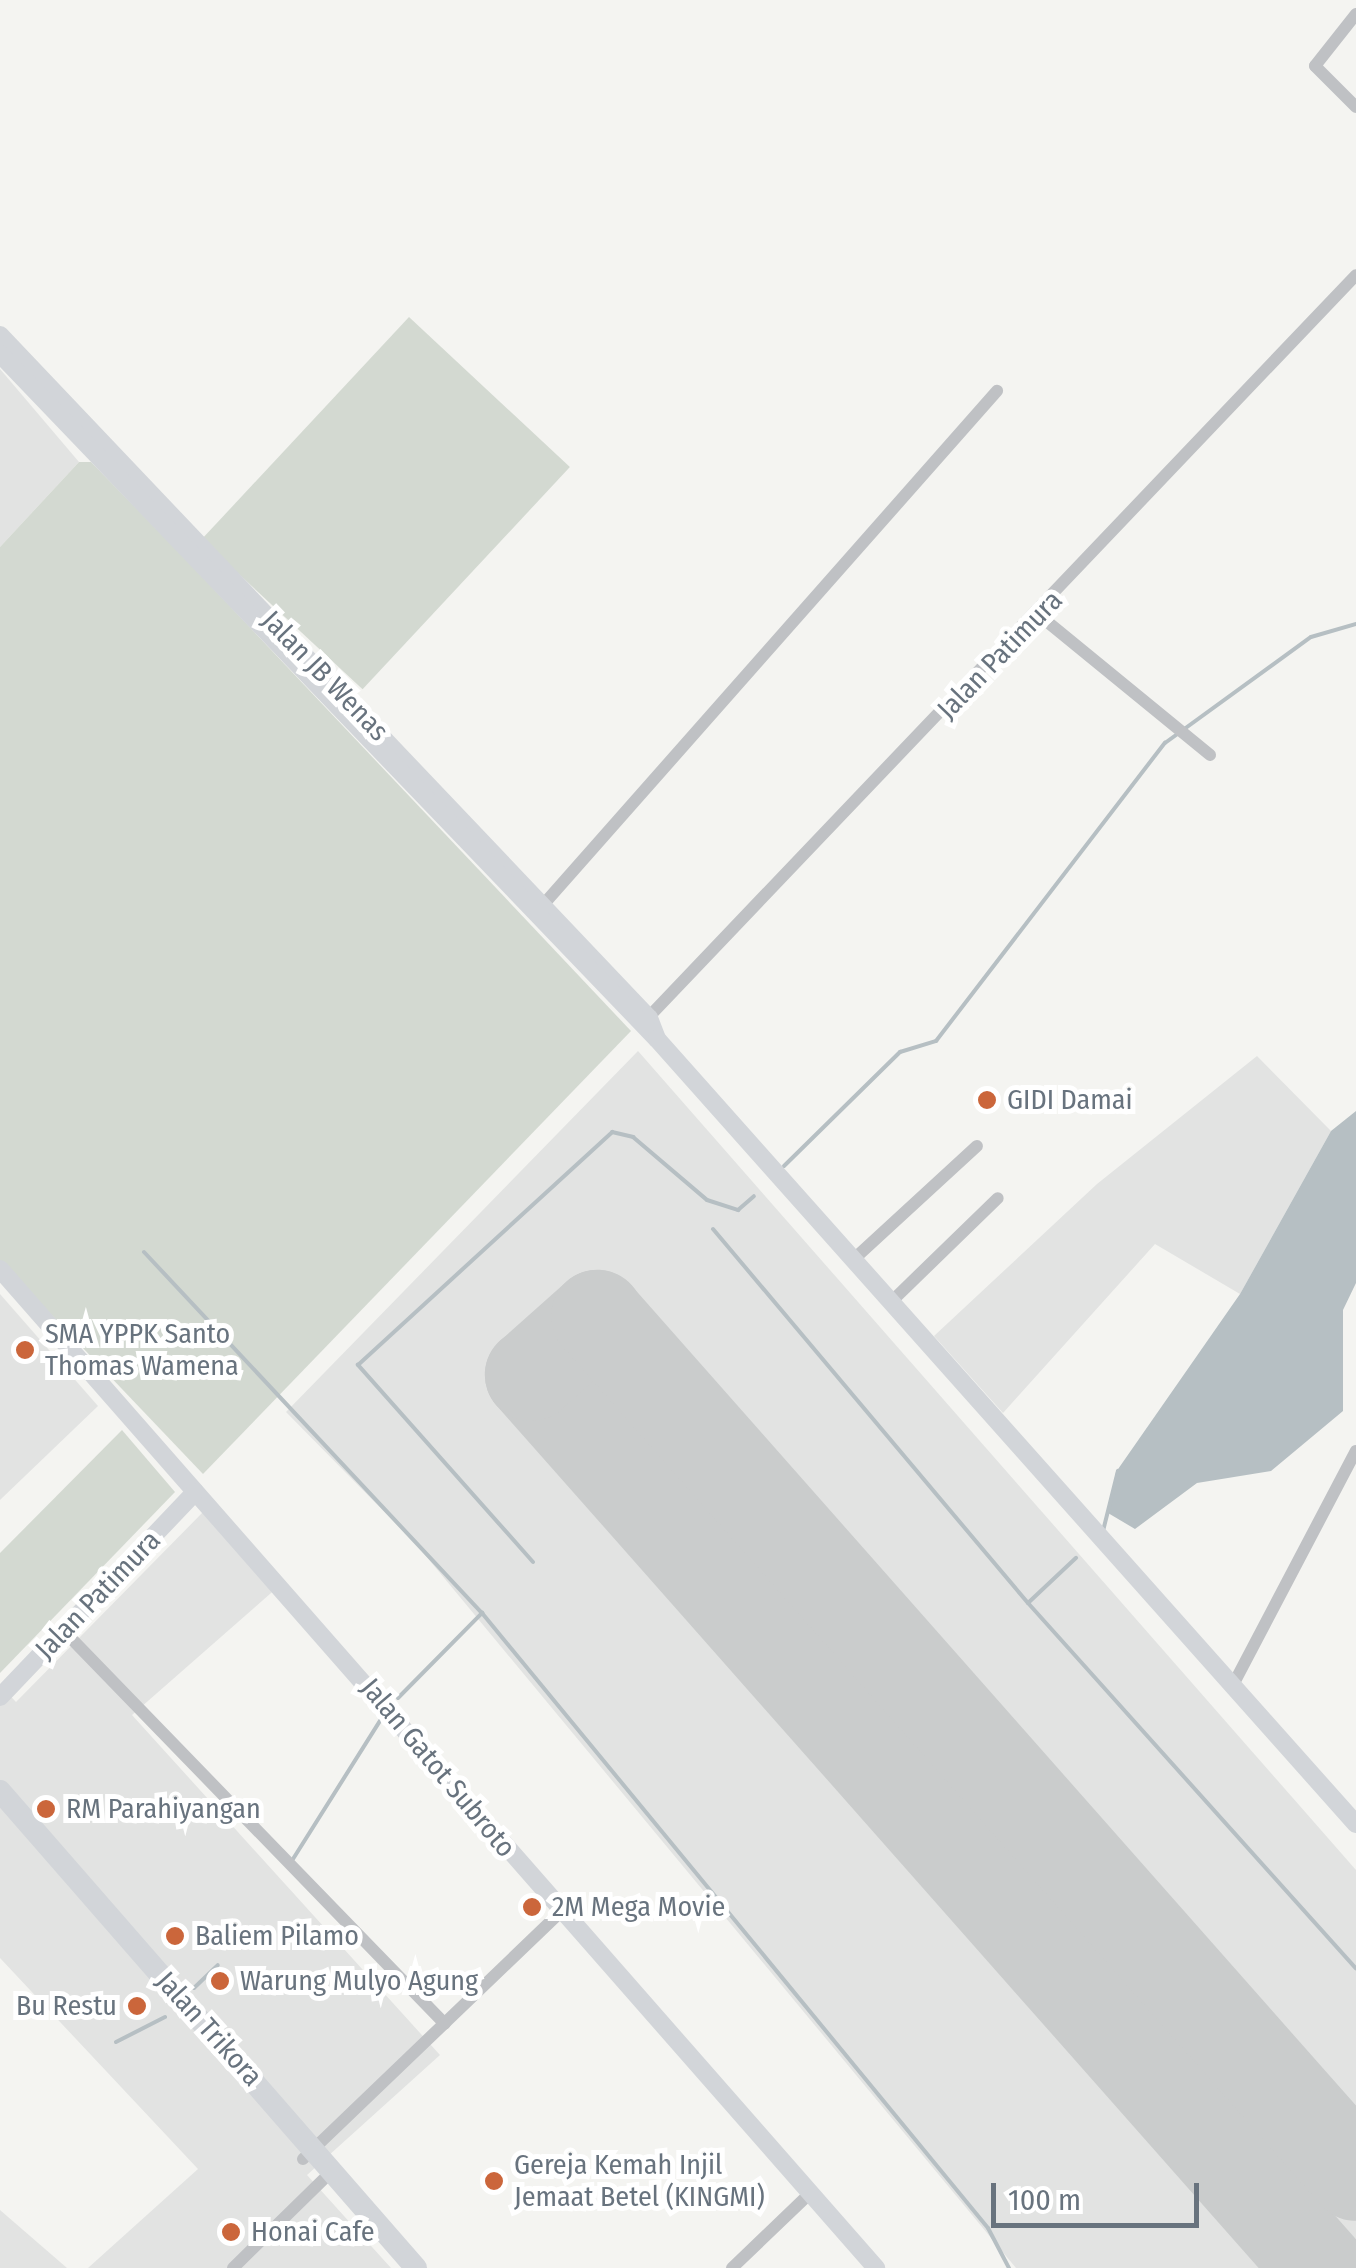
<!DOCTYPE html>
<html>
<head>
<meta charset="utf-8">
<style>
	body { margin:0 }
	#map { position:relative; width:1356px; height:2268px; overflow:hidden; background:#f4f4f1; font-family:"Fira Sans Condensed",sans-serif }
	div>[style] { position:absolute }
	.built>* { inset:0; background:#e2e3e2 }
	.green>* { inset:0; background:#d3d9d1; transform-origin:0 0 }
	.water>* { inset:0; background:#b6bfc3 }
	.stream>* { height:4px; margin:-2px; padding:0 2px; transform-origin:2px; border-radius:2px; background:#b6bfc3 }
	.runway>* { height:92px; margin:-46px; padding:0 46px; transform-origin:46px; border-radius:46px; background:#cacccc }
	.street>* { height:12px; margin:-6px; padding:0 6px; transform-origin:6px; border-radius:6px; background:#bfc1c4 }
	.secondary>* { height:18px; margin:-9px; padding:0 9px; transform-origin:9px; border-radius:9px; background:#d2d5d9 }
	.highway>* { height:22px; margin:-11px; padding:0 11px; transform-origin:11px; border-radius:11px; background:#d2d5d9 }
	.dots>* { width:28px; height:28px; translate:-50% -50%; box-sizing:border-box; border:5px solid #fff; border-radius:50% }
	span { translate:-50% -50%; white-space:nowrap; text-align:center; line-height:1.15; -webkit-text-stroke:10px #fff; paint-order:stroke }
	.street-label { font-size:28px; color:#68737e }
	.poi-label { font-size:28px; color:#68737e }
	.left { translate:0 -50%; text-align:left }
	.right { translate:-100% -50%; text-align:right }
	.scale { position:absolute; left:991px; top:2183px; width:208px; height:45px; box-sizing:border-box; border:5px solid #68737e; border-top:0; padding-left:12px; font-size:30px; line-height:35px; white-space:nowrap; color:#68737e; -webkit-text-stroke:8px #fff; paint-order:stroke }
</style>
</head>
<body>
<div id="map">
	<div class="built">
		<i style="clip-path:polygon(0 369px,79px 462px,0 547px)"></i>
		<i style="clip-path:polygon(638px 1051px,1356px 1870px,1356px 2268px,1016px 2268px,416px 1544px,286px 1412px)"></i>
		<i style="clip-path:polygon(1257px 1056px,1331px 1131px,1240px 1294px,1155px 1244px,1003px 1413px,934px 1336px,1097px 1184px)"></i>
		<i style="clip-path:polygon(0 1294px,98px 1406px,0 1500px)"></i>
		<i style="clip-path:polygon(206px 1509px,279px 1586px,132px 1715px,440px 2055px,307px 2175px,391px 2268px,88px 2268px,198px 2169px,0 1958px,0 1685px,16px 1702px)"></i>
		<i style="clip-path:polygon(0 2210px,67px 2268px,0 2268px)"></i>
	</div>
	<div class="green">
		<i style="left:409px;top:317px;width:220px;height:304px;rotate:43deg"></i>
		<i style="clip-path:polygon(79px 462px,91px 462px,174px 547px,631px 1031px,203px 1474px,0 1261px,0 547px)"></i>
		<i style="clip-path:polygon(122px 1430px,175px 1492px,0 1673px,0 1553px)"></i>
	</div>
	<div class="water">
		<i style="clip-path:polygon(1356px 1111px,1356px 1283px,1343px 1310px,1343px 1411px,1271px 1471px,1197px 1483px,1135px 1529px,1108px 1513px,1116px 1472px,1240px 1294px,1331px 1131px)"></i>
	</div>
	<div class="stream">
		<i style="left:784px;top:1166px;width:163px;rotate:-44.5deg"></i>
		<i style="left:900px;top:1052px;width:38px;rotate:-17deg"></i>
		<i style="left:936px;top:1041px;width:376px;rotate:-52.5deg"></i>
		<i style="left:1165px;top:743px;width:180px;rotate:-36deg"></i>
		<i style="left:1311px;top:637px;width:47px;rotate:-16.1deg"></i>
		<i style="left:713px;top:1229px;width:489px;rotate:49.9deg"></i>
		<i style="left:1028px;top:1603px;width:491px;rotate:48.1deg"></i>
		<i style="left:144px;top:1252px;width:495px;rotate:46.9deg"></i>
		<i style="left:482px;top:1613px;width:796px;rotate:50.55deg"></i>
		<i style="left:988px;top:2228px;width:45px;rotate:62.3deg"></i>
		<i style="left:1103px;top:1531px;width:62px;rotate:-76deg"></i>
		<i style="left:533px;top:1562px;width:264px;rotate:-131.6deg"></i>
		<i style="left:358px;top:1365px;width:345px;rotate:-42.5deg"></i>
		<i style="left:612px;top:1132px;width:22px;rotate:13deg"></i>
		<i style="left:633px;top:1137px;width:97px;rotate:40.4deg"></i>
		<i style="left:707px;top:1200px;width:33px;rotate:18deg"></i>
		<i style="left:738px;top:1210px;width:21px;rotate:-41deg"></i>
		<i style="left:1028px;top:1603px;width:66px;rotate:-43.2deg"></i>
		<i style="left:398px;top:1698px;width:120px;rotate:-45.3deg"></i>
		<i style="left:293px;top:1859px;width:165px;rotate:-57.8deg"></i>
		<i style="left:194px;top:1988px;width:33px;rotate:-44deg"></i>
		<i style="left:116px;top:2042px;width:55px;rotate:-27deg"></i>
	</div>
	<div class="runway">
		<i style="left:1320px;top:2268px;width:1192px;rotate:-131.46deg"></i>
		<i style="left:531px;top:1375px;width:89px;rotate:-41.8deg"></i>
		<i style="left:597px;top:1316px;width:1146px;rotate:48.54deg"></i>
	</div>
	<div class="street">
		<i style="left:1356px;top:14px;width:66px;rotate:128.3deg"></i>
		<i style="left:1315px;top:66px;width:58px;rotate:45deg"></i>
		<i style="left:1039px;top:615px;width:221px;rotate:39.3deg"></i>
		<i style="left:543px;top:905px;width:686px;rotate:-48.55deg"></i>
		<i style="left:643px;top:1023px;width:1033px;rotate:-46.37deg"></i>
		<i style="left:854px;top:1259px;width:167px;rotate:-42.6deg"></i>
		<i style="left:893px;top:1300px;width:146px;rotate:-44.2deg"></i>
		<i style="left:64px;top:1631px;width:547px;rotate:45.89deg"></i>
		<i style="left:1234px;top:1683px;width:262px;rotate:-62.3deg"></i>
		<i style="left:303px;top:2159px;width:357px;rotate:-43.8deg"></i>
		<i style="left:233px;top:2268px;width:140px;rotate:-44.4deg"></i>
		<i style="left:732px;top:2268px;width:105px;rotate:-43.8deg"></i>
	</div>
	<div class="secondary">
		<i style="left:0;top:335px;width:942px;rotate:46.46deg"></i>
		<i style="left:649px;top:1018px;width:22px;rotate:69deg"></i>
		<i style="left:0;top:354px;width:949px;rotate:46.2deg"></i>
		<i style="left:657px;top:1039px;width:1051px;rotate:48.32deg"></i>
		<i style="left:0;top:1269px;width:1329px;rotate:48.75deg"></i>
		<i style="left:0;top:1697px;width:283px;rotate:-46.4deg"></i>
	</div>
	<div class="highway">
		<i style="left:0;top:1791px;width:633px;rotate:48.91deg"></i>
	</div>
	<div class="dots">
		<i style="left:987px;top:1100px;background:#cb663b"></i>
		<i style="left:25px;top:1350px;background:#cb663b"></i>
		<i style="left:46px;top:1809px;background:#cb663b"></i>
		<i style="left:532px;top:1907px;background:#cb663b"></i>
		<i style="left:175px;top:1936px;background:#cb663b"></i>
		<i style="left:220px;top:1981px;background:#cb663b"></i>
		<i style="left:137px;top:2006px;background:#cb663b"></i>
		<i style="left:494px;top:2181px;background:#cb663b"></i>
		<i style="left:231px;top:2232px;background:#cb663b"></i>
	</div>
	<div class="street-label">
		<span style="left:1000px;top:655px;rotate:-46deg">Jalan Patimura</span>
		<span style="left:325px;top:676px;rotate:46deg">Jalan JB Wenas</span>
		<span style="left:98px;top:1595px;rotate:-46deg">Jalan Patimura</span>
		<span style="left:438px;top:1768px;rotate:50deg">Jalan Gatot Subroto</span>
		<span style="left:209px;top:2029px;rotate:48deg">Jalan Trikora</span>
	</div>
	<div class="poi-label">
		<span class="left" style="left:1007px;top:1100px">GIDI Damai</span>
		<span class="left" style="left:45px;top:1350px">SMA YPPK Santo<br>Thomas Wamena</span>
		<span class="left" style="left:66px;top:1809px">RM Parahiyangan</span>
		<span class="left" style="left:552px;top:1907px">2M Mega Movie</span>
		<span class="left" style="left:195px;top:1936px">Baliem Pilamo</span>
		<span class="left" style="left:240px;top:1981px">Warung Mulyo Agung</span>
		<span class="right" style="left:117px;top:2006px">Bu Restu</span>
		<span class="left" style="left:514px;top:2181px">Gereja Kemah Injil<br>Jemaat Betel (KINGMI)</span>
		<span class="left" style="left:251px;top:2232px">Honai Cafe</span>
	</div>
	<div class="scale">100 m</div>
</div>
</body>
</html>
